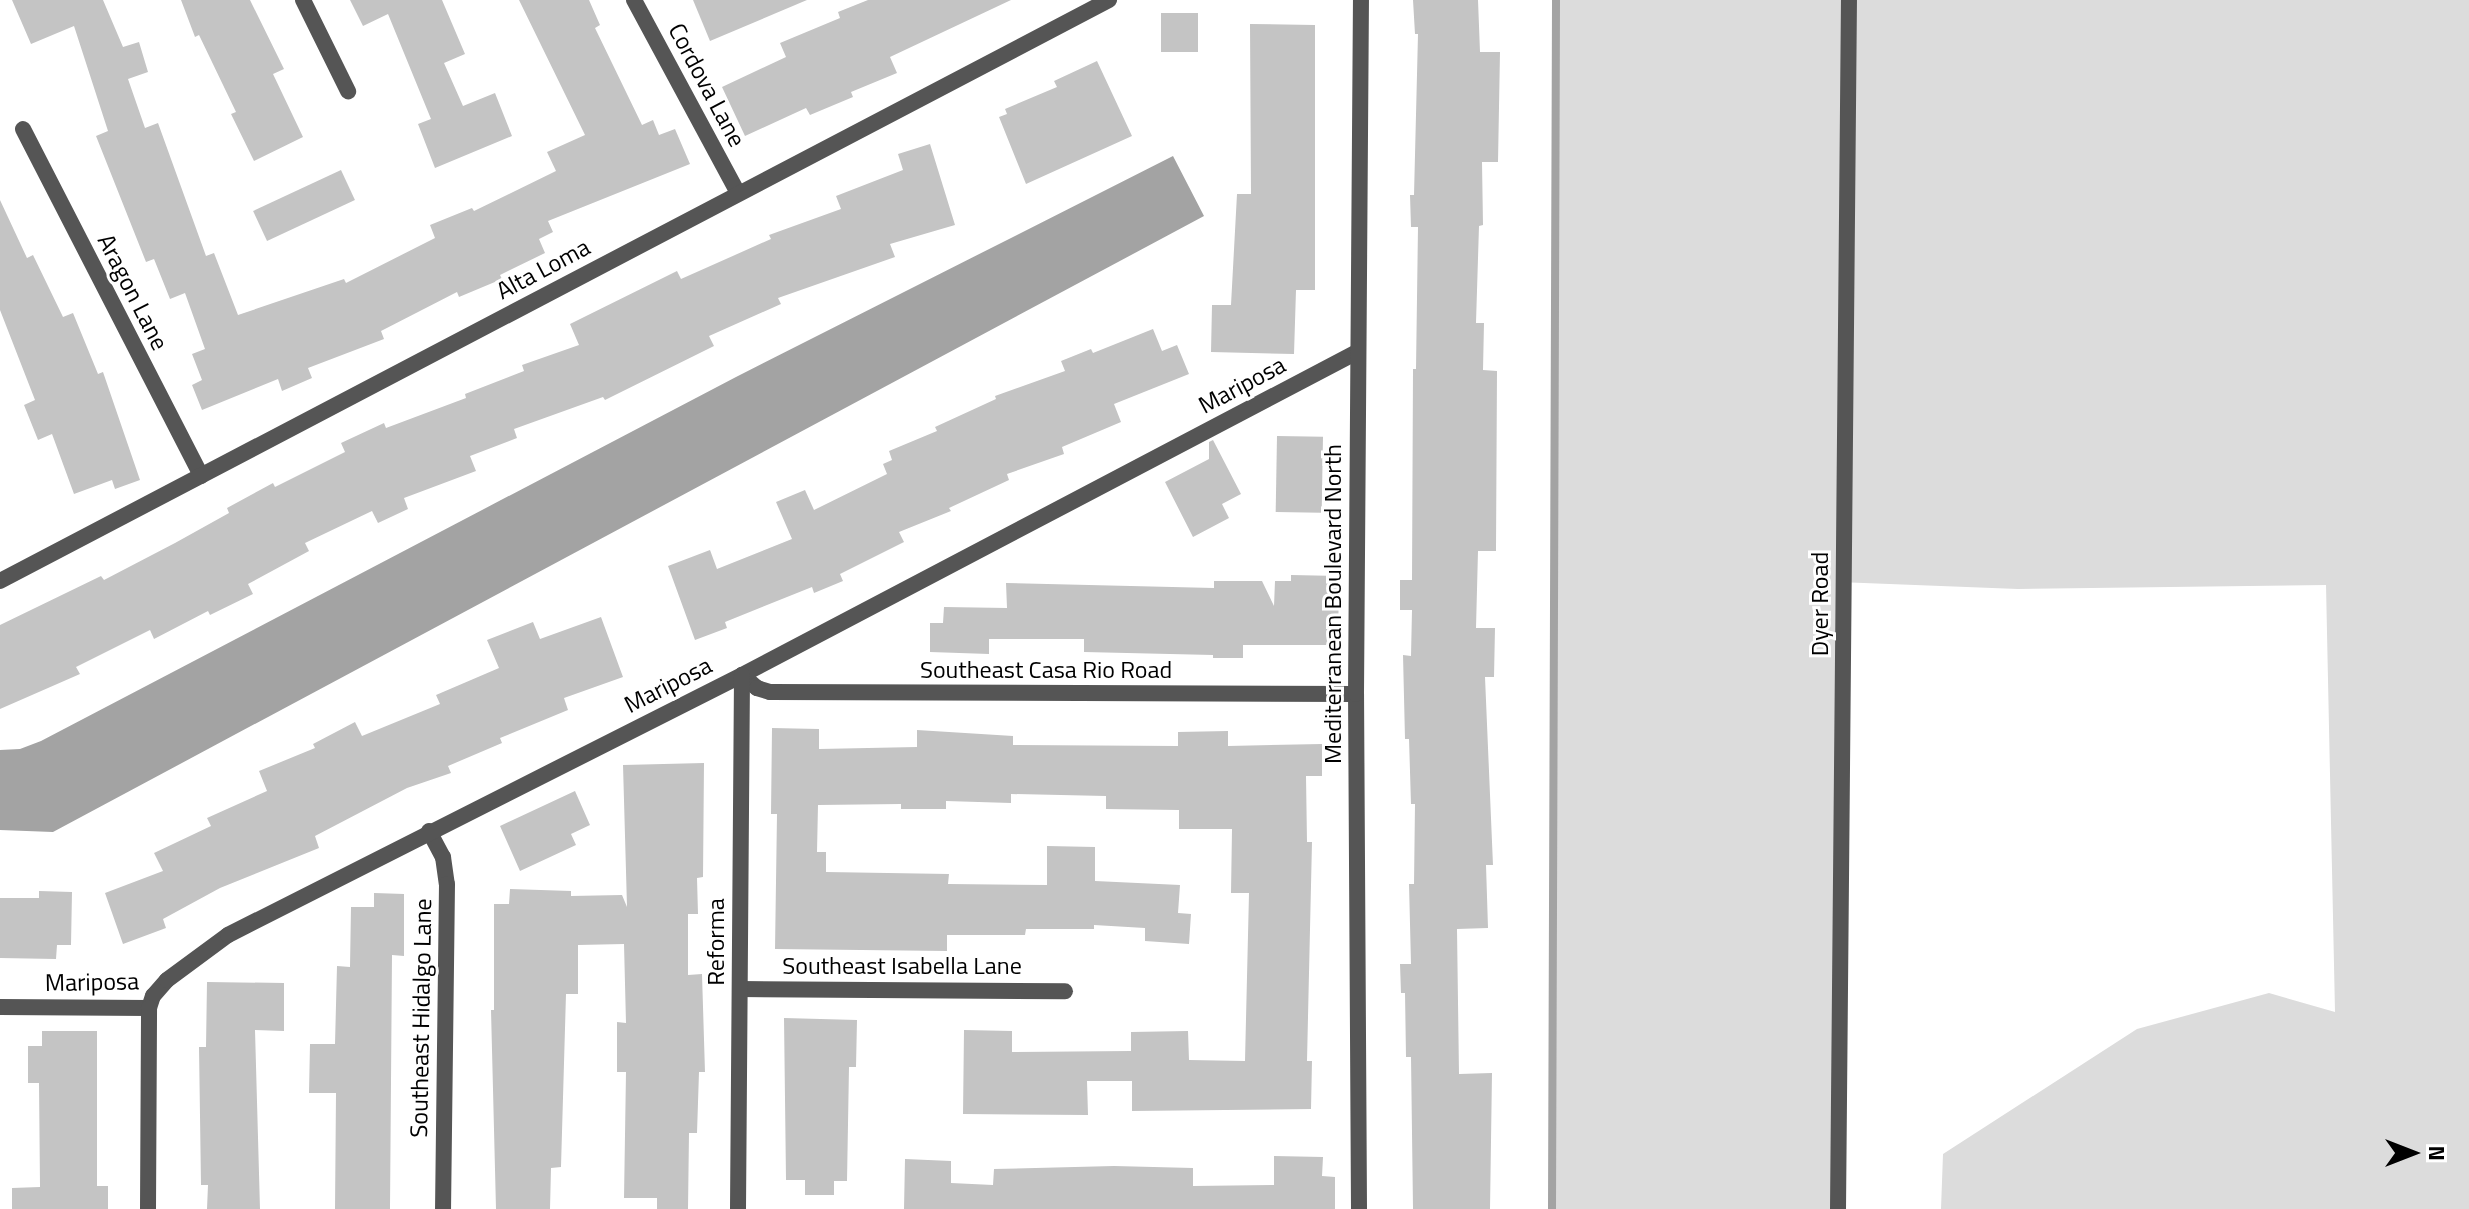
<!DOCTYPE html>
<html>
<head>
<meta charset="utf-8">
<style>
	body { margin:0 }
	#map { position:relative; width:2469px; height:1209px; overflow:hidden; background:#fff; font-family:"Titillium Web",sans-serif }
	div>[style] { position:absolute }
	.green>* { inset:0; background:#dcdcdc }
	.water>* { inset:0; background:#a3a3a3 }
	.stream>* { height:8px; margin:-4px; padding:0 4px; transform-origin:4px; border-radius:4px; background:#a3a3a3 }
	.building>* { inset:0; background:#c4c4c4; transform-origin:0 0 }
	.minor>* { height:16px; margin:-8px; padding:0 8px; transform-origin:8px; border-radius:8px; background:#555 }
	span { translate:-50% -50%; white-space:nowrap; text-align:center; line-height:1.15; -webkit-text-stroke:6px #fff; paint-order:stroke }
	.street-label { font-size:24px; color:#000 }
	.north { position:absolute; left:2373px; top:1113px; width:80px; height:80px; -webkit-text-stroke:6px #fff; paint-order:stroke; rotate:90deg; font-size:22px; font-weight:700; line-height:32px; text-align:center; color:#000 }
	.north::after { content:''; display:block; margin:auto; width:28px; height:36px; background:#000; clip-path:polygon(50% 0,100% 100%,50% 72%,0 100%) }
</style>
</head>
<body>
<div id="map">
	<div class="green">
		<i style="clip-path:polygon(1558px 0,2469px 0,2469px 1209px,1941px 1209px,1943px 1154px,2137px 1029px,2269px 993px,2335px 1012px,2326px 585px,2018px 589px,1838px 582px,1841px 1209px,1553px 1209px)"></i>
	</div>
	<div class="water">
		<i style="clip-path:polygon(1173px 156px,1204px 216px,53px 832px,0 830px,0 750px,20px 749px,41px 741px,736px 377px)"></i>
	</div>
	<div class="stream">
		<i style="left:1552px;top:1209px;width:1209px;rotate:-89.81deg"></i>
	</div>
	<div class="building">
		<i style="clip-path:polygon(12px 0,103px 0,123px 47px,139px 42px,148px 72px,128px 79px,145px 128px,158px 123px,206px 256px,214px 253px,238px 315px,344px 279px,346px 283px,435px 238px,430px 225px,472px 208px,474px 211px,556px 171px,547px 152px,585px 135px,519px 0,589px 0,600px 25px,595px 28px,642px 125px,653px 120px,659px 135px,675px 129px,690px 164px,548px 221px,553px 232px,539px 239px,545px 253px,500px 275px,502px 279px,459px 297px,457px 292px,381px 331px,384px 339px,308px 368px,312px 378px,282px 391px,278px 379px,202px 410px,192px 385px,202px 380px,192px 354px,205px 349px,185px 293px,170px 299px,154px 259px,146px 262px,96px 136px,108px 131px,74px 26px,31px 44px)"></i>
		<i style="clip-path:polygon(181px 0,250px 0,284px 69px,273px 74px,303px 137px,254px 161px,231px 114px,236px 112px,199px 35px,195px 37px)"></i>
		<i style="clip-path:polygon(350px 0,442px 0,465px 54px,444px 63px,463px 106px,495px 93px,512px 136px,435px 168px,418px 124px,431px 119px,388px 14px,363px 26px)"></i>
		<i style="clip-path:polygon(693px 0,807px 0,710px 41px)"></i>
		<i style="clip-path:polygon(868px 0,1011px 0,890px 57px,897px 73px,851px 92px,853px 97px,810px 115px,806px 108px,745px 136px,722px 87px,786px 57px,780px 43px,840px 18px,838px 12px)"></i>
		<i style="clip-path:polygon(1413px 0,1478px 0,1480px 52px,1500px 52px,1498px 162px,1482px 162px,1483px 225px,1479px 226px,1476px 323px,1484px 323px,1483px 370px,1497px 371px,1496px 551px,1478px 551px,1476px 628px,1495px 628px,1494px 677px,1485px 677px,1493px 865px,1486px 865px,1488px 928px,1457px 929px,1459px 1074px,1492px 1073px,1490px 1209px,1413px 1209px,1411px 1057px,1406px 1057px,1405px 993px,1401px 993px,1400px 964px,1411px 964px,1409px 884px,1414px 884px,1415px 804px,1411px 804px,1409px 739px,1405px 739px,1403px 655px,1411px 656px,1412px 610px,1400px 610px,1400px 580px,1412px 580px,1413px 369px,1416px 369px,1418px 227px,1411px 227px,1410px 195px,1414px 195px,1418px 34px,1415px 34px)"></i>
		<i style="left:1161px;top:13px;width:37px;height:39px"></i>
		<i style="clip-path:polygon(1250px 24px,1315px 25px,1315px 290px,1296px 290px,1294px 354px,1211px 352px,1212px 305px,1231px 305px,1237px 194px,1251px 194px)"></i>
		<i style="clip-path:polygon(1097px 61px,1132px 136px,1026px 184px,999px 117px,1007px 114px,1005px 109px,1057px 87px,1054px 81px)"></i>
		<i style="clip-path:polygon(930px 144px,955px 225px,890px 244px,895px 257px,778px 298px,781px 304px,709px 336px,714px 346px,605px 400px,603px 397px,514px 429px,517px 438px,470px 456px,476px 471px,404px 498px,408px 509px,378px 523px,372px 511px,305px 543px,309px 551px,248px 584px,253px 594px,210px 615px,208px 611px,154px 639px,150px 630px,76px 667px,80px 674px,0 709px,0 625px,101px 576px,104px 580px,175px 543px,229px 513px,227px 508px,273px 483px,275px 487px,345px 452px,341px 443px,384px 423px,386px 428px,466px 398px,465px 394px,524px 371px,522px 365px,579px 345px,570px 324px,677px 271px,681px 279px,771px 239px,769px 235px,841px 209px,836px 196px,903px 170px,898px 154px)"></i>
		<i style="left:341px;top:170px;width:33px;height:97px;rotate:65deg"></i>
		<i style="clip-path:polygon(0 200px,27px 258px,33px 255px,63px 317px,73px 313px,98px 374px,103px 372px,140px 480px,115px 489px,112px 480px,74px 494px,52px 434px,38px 440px,24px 405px,35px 400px,0 310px)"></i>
		<i style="clip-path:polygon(1153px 329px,1162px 351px,1177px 345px,1189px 374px,1114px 404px,1121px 422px,1062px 447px,1064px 454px,1007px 474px,1009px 480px,949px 508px,951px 511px,899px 532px,904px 542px,840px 574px,843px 581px,814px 593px,812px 587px,725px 622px,727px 628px,695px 640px,668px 566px,710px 550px,717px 569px,792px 539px,776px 502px,805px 490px,814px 510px,887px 474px,883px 464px,892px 460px,889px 451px,937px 431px,935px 427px,996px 399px,995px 396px,1065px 371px,1061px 361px,1091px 349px,1093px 353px)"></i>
		<i style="left:1277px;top:436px;width:46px;height:76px;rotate:1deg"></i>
		<i style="clip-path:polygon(1213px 440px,1241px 494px,1222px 504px,1229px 518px,1193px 537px,1165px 482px,1209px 459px,1209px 442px)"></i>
		<i style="clip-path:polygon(1291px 575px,1339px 576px,1338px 645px,1243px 645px,1243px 658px,1213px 658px,1213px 655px,1084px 652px,1084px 639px,989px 639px,989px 654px,930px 652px,930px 623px,943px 623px,944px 607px,1007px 608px,1006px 583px,1214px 588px,1214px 581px,1262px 581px,1274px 606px,1275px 581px,1291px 581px)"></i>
		<i style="clip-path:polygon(601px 617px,623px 677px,564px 698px,568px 710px,500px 738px,502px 743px,448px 766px,451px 773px,407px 788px,315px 836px,319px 848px,220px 888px,163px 919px,166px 928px,123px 944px,105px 893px,163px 871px,154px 853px,211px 826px,207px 818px,267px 791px,259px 771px,315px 748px,313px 744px,355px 722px,362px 736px,440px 704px,436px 695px,499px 668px,487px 640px,533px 622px,540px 639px)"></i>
		<i style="clip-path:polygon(772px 728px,819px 729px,819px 749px,917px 747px,917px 730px,1013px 736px,1013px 745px,1178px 746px,1178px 732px,1228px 731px,1228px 746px,1322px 744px,1322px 776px,1306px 776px,1307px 842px,1312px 842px,1307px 1061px,1312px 1061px,1311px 1109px,1132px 1111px,1132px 1081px,1087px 1081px,1088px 1115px,963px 1114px,964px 1030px,1012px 1031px,1012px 1052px,1131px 1051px,1131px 1032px,1188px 1031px,1189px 1060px,1245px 1061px,1249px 893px,1231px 893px,1232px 829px,1179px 829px,1179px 810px,1106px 809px,1106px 796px,1011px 794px,1011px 803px,946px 801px,946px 809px,901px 809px,901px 804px,818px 805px,817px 852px,826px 852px,826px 872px,949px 874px,948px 884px,1047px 885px,1047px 846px,1095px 847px,1095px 881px,1180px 885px,1178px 913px,1191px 914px,1189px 944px,1145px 941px,1145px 928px,1094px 925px,1094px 929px,1026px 929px,1025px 935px,947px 935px,947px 951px,775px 949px,777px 814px,771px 814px)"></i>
		<i style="clip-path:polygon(704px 763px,703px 877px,697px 878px,698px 914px,688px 914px,688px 975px,702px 974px,705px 1072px,699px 1072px,697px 1133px,689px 1133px,688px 1209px,657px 1209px,657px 1198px,624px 1198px,626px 1072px,617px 1072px,617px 1022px,626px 1023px,624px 944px,578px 945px,578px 994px,566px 994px,561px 1167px,551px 1168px,550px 1209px,496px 1209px,491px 1010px,494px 1010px,494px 904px,509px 904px,510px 889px,571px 891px,571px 896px,622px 895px,627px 907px,623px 765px)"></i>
		<i style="clip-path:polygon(575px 791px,590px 825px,571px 834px,576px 845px,520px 871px,500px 826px)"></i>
		<i style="clip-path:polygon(39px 891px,72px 892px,71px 945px,57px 945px,56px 959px,0 958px,0 898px,39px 898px)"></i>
		<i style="clip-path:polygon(374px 893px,404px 894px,404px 956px,392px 955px,390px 1209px,335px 1209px,336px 1093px,309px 1093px,310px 1044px,335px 1044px,337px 966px,350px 967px,351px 907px,374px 907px)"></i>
		<i style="clip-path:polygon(207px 982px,284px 983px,284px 1031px,255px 1030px,260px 1209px,207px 1209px,208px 1185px,201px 1185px,199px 1047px,206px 1047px)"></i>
		<i style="clip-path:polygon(784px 1018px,857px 1020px,856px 1067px,849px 1067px,847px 1181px,834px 1181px,834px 1195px,805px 1195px,805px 1180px,786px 1180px)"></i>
		<i style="clip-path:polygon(42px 1031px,97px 1031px,97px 1186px,108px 1186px,108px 1209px,12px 1209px,12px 1188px,40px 1187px,39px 1083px,28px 1083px,28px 1046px,42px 1046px)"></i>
		<i style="clip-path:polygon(1274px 1156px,1323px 1157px,1322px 1176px,1335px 1177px,1335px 1209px,904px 1209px,905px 1159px,951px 1161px,951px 1183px,993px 1185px,994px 1169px,1114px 1166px,1193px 1168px,1193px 1186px,1274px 1185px)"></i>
	</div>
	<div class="minor">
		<i style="left:303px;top:0;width:102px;rotate:63.7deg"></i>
		<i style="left:634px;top:0;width:219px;rotate:61.7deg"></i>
		<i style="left:23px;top:129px;width:390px;rotate:62.8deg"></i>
		<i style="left:0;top:581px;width:1252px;rotate:-27.65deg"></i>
		<i style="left:742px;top:675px;width:20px;rotate:41deg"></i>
		<i style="left:757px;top:688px;width:14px;rotate:17deg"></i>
		<i style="left:770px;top:692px;width:586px;rotate:0.2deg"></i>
		<i style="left:429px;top:831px;width:30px;rotate:62deg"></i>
		<i style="left:443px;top:857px;width:27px;rotate:82deg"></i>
		<i style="left:447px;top:884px;width:325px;rotate:90.7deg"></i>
		<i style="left:740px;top:989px;width:325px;rotate:0.4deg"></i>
		<i style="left:0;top:1007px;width:149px;rotate:0.4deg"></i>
		<i style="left:149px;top:1008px;width:13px;rotate:-72deg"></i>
		<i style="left:153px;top:996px;width:21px;rotate:-49deg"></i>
		<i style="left:167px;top:980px;width:76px;rotate:-36.4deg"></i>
		<i style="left:228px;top:935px;width:576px;rotate:-26.83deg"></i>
		<i style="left:742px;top:675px;width:695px;rotate:-27.71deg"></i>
		<i style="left:148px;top:1209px;width:201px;rotate:-89.7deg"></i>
		<i style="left:738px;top:1209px;width:534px;rotate:-89.57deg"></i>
		<i style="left:1359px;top:1209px;width:515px;rotate:-90.33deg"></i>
		<i style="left:1356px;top:694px;width:694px;rotate:-89.59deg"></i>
		<i style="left:1838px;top:1209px;width:1209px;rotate:-89.48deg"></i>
	</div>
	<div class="street-label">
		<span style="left:707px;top:85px;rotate:62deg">Cordova Lane</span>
		<span style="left:543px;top:269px;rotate:-28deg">Alta Loma</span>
		<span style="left:133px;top:292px;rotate:63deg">Aragon Lane</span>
		<span style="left:1242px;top:385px;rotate:-28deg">Mariposa</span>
		<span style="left:1333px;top:604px;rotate:-90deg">Mediterranean Boulevard North</span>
		<span style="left:1820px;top:604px;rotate:-90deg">Dyer Road</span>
		<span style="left:1046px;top:670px">Southeast Casa Rio Road</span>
		<span style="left:668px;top:685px;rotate:-27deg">Mariposa</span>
		<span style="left:716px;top:942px;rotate:-90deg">Reforma</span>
		<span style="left:902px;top:966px">Southeast Isabella Lane</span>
		<span style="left:92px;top:982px;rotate:-1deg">Mariposa</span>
		<span style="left:421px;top:1018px;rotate:-89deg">Southeast Hidalgo Lane</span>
	</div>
	<div class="north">N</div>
</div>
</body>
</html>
